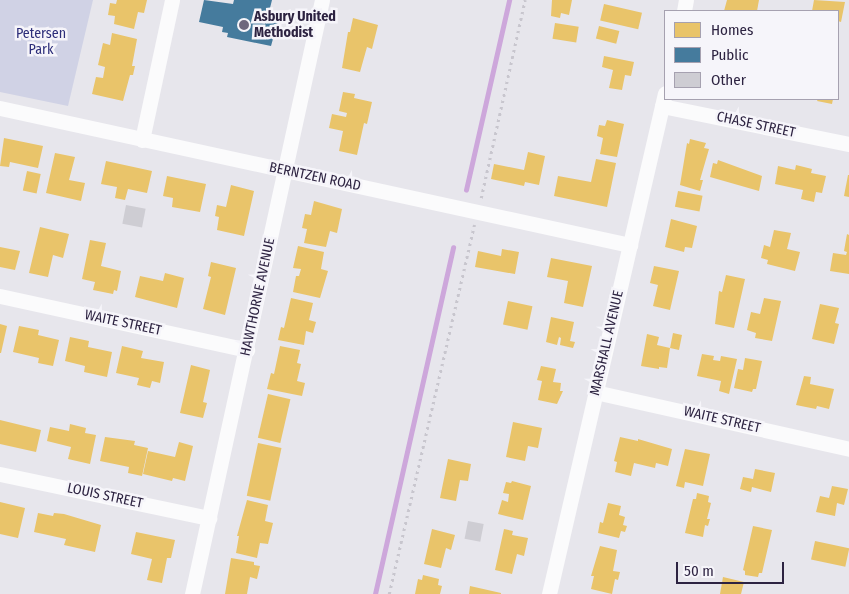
<!DOCTYPE html>
<html>
<head>
<meta charset="utf-8">
<style>
	body { margin:0 }
	#map { position:relative; width:849px; height:594px; overflow:hidden; background:#e7e6ec; font-family:"Fira Sans Condensed",sans-serif }
	div>[style] { position:absolute }
	.green>* { inset:0; background:#d0d2e5 }
	.homes>* { inset:0; background:#e9c46a; transform-origin:0 0 }
	.public>* { inset:0; background:#457b9d }
	.stream>* { height:4.5px; margin:-2.25px; padding:0 2.25px; transform-origin:2.25px; border-radius:2.25px; background:#cda7db }
	.building>* { inset:0; background:#cecdd3; transform-origin:0 0 }
	.path>* { height:2.5px; margin-top:-1.25px; transform-origin:0; background:repeating-linear-gradient(90deg,#c8c6ce 0 2.5px,transparent 0 6.5px) }
	.minor>* { height:15px; margin:-7.5px; padding:0 7.5px; transform-origin:7.5px; border-radius:7.5px; background:#fbfbfc }
	.dots>* { width:14px; height:14px; translate:-50% -50%; box-sizing:border-box; border:2px solid #f6f5fa; border-radius:50% }
	span { translate:-50% -50%; white-space:nowrap; text-align:center; line-height:1.15; -webkit-text-stroke:5px #f6f5fa; paint-order:stroke }
	.poi-label { font-size:14px; color:#2d2341; font-weight:700 }
	.left { translate:0 -50%; text-align:left }
	.park-label { font-size:14px; color:#2c2d79 }
	.street-label { font-size:14px; color:#2d2341 }
	.legend { position:absolute; left:664px; top:10px; width:175px; height:90px; box-sizing:border-box; background:#f6f5fa; border:1px solid #a6a1b0; margin:0; padding:6px 9px; list-style:none; font-size:15px; color:#2d2341 }
	.legend li { display:flex; align-items:center; gap:10px; height:25px }
	.legend b { width:25px; border:1px solid #a6a1b0 }
	.scale { position:absolute; left:676px; top:562px; width:108px; height:22px; box-sizing:border-box; border:2px solid #2d2341; border-top:0; padding-left:6px; font-size:15px; line-height:18px; white-space:nowrap; color:#2d2341; -webkit-text-stroke:4px #f6f5fa; paint-order:stroke }
</style>
</head>
<body>
<div id="map">
	<div class="green">
		<i style="clip-path:polygon(0 0,93px 0,68px 106px,0 92px)"></i>
	</div>
	<div class="homes">
		<i style="clip-path:polygon(117px 0,147px 0,144px 13px,138px 12px,134px 29px,114px 24px,115px 16px,108px 15px,110px 3px,116px 4px)"></i>
		<i style="clip-path:polygon(552px 0,572px 0,569px 15px,561px 13px,560px 18px,551px 16px)"></i>
		<i style="clip-path:polygon(727px 0,759px 0,757px 11px,724px 11px)"></i>
		<i style="clip-path:polygon(814px 0,845px 2px,841px 22px,838px 21px,838px 11px,812px 11px)"></i>
		<i style="left:604px;top:4px;width:39px;height:17px;rotate:13deg"></i>
		<i style="clip-path:polygon(353px 18px,378px 25px,372px 49px,367px 47px,360px 72px,342px 68px,348px 32px,350px 32px)"></i>
		<i style="left:555px;top:23px;width:24px;height:16px;rotate:9deg"></i>
		<i style="left:599px;top:26px;width:21px;height:13px;rotate:14deg"></i>
		<i style="clip-path:polygon(112px 33px,137px 39px,132px 66px,135px 66px,133px 75px,130px 75px,123px 101px,92px 94px,96px 77px,103px 78px,105px 67px,98px 65px,103px 43px,110px 45px)"></i>
		<i style="clip-path:polygon(604px 56px,634px 62px,631px 76px,625px 75px,622px 90px,609px 88px,613px 70px,602px 67px)"></i>
		<i style="clip-path:polygon(343px 92px,355px 94px,354px 98px,372px 102px,367px 124px,364px 123px,357px 155px,339px 151px,343px 131px,329px 128px,332px 114px,346px 117px,347px 113px,339px 111px)"></i>
		<i style="clip-path:polygon(818px 99px,833px 99px,832px 104px,817px 101px)"></i>
		<i style="clip-path:polygon(607px 120px,624px 124px,617px 157px,600px 154px,603px 138px,597px 136px,599px 125px,605px 126px)"></i>
		<i style="clip-path:polygon(4px 138px,43px 146px,38px 168px,10px 162px,9px 167px,0 166px)"></i>
		<i style="clip-path:polygon(690px 139px,706px 143px,704px 148px,709px 149px,700px 180px,703px 180px,700px 191px,680px 185px,687px 143px,689px 144px)"></i>
		<i style="clip-path:polygon(528px 152px,545px 156px,539px 185px,525px 182px,524px 186px,491px 179px,494px 164px,524px 170px)"></i>
		<i style="clip-path:polygon(55px 153px,75px 157px,69px 180px,85px 183px,81px 201px,46px 193px)"></i>
		<i style="clip-path:polygon(596px 159px,616px 163px,607px 207px,554px 196px,558px 176px,591px 182px)"></i>
		<i style="clip-path:polygon(718px 160px,762px 176px,759px 191px,710px 177px,713px 163px,717px 164px)"></i>
		<i style="clip-path:polygon(106px 161px,152px 171px,147px 193px,128px 189px,125px 200px,115px 198px,117px 187px,101px 184px)"></i>
		<i style="clip-path:polygon(796px 165px,812px 169px,811px 173px,826px 176px,822px 193px,816px 192px,814px 202px,801px 199px,803px 190px,775px 184px,778px 166px,795px 170px)"></i>
		<i style="left:27px;top:171px;width:14px;height:20px;rotate:12deg"></i>
		<i style="clip-path:polygon(848px 175px,849px 175px,849px 197px,844px 196px)"></i>
		<i style="clip-path:polygon(167px 176px,206px 184px,200px 212px,172px 207px,173px 198px,163px 196px)"></i>
		<i style="clip-path:polygon(231px 185px,254px 191px,244px 236px,217px 230px,219px 217px,215px 216px,217px 205px,226px 207px)"></i>
		<i style="left:678px;top:191px;width:25px;height:16px;rotate:11deg"></i>
		<i style="clip-path:polygon(314px 201px,342px 209px,337px 233px,330px 231px,326px 247px,304px 243px,307px 229px,302px 228px,305px 214px,311px 215px)"></i>
		<i style="clip-path:polygon(671px 219px,697px 226px,692px 248px,685px 247px,684px 252px,665px 247px)"></i>
		<i style="clip-path:polygon(40px 227px,69px 234px,63px 258px,53px 255px,48px 277px,29px 273px)"></i>
		<i style="clip-path:polygon(774px 230px,791px 233px,787px 249px,800px 252px,795px 271px,767px 264px,768px 260px,761px 258px,764px 245px,770px 247px)"></i>
		<i style="clip-path:polygon(847px 234px,849px 235px,849px 274px,830px 271px,833px 253px,846px 255px,847px 252px,844px 251px)"></i>
		<i style="clip-path:polygon(90px 240px,106px 243px,101px 266px,121px 271px,117px 291px,114px 290px,113px 294px,93px 290px,95px 282px,82px 279px)"></i>
		<i style="clip-path:polygon(298px 246px,324px 252px,321px 269px,328px 271px,320px 298px,293px 292px,296px 276px,299px 276px,301px 269px,293px 268px)"></i>
		<i style="clip-path:polygon(0 247px,20px 251px,15px 270px,0 267px)"></i>
		<i style="clip-path:polygon(502px 249px,519px 252px,515px 274px,475px 267px,478px 251px,501px 256px)"></i>
		<i style="clip-path:polygon(551px 258px,592px 266px,583px 307px,564px 303px,568px 281px,547px 277px)"></i>
		<i style="clip-path:polygon(211px 262px,236px 268px,225px 315px,203px 309px,211px 277px,208px 276px)"></i>
		<i style="clip-path:polygon(654px 266px,679px 271px,670px 310px,653px 306px,658px 285px,650px 283px)"></i>
		<i style="clip-path:polygon(165px 273px,184px 278px,177px 308px,135px 297px,140px 276px,163px 281px)"></i>
		<i style="clip-path:polygon(726px 275px,745px 279px,734px 328px,715px 324px,719px 291px,722px 292px)"></i>
		<i style="clip-path:polygon(291px 298px,313px 303px,309px 320px,316px 322px,313px 333px,306px 331px,304px 345px,278px 340px,281px 327px,284px 328px)"></i>
		<i style="clip-path:polygon(764px 298px,781px 301px,772px 341px,755px 338px,756px 333px,747px 330px,751px 312px,760px 314px)"></i>
		<i style="left:508px;top:301px;width:25px;height:24px;rotate:12deg"></i>
		<i style="clip-path:polygon(820px 304px,839px 308px,835px 323px,839px 324px,834px 344px,812px 339px)"></i>
		<i style="clip-path:polygon(551px 317px,574px 322px,570px 341px,575px 342px,573px 348px,560px 345px,561px 338px,559px 337px,557px 345px,546px 342px)"></i>
		<i style="clip-path:polygon(0 324px,7px 326px,1px 353px,0 353px)"></i>
		<i style="clip-path:polygon(19px 326px,39px 330px,38px 335px,59px 340px,53px 366px,38px 363px,39px 358px,13px 352px)"></i>
		<i style="clip-path:polygon(673px 333px,682px 335px,679px 350px,670px 348px,667px 368px,659px 367px,659px 369px,641px 366px,647px 334px,659px 337px,657px 345px,670px 348px)"></i>
		<i style="clip-path:polygon(70px 337px,89px 341px,88px 347px,112px 352px,107px 377px,84px 372px,85px 366px,65px 361px)"></i>
		<i style="clip-path:polygon(122px 346px,143px 351px,141px 358px,164px 362px,160px 383px,152px 381px,150px 388px,137px 385px,139px 378px,116px 373px)"></i>
		<i style="clip-path:polygon(280px 346px,300px 350px,297px 363px,301px 364px,297px 381px,305px 383px,302px 396px,267px 389px,271px 373px,274px 374px)"></i>
		<i style="clip-path:polygon(702px 354px,714px 356px,713px 360px,720px 361px,721px 356px,737px 359px,729px 394px,719px 391px,721px 381px,697px 376px)"></i>
		<i style="clip-path:polygon(745px 358px,762px 361px,756px 389px,753px 389px,752px 392px,734px 388px,738px 369px,743px 370px)"></i>
		<i style="clip-path:polygon(191px 365px,210px 370px,203px 402px,207px 403px,203px 418px,180px 413px)"></i>
		<i style="clip-path:polygon(541px 366px,556px 369px,553px 382px,561px 383px,560px 391px,563px 391px,557px 404px,538px 400px,542px 381px,537px 380px)"></i>
		<i style="clip-path:polygon(804px 376px,811px 377px,810px 384px,834px 389px,829px 409px,817px 406px,816px 409px,796px 405px)"></i>
		<i style="left:268px;top:394px;width:23px;height:45px;rotate:13deg"></i>
		<i style="clip-path:polygon(0 420px,41px 430px,36px 452px,0 444px)"></i>
		<i style="clip-path:polygon(513px 422px,542px 428px,538px 448px,528px 446px,525px 461px,506px 457px)"></i>
		<i style="clip-path:polygon(70px 424px,86px 428px,85px 433px,96px 435px,90px 464px,68px 459px,71px 447px,47px 441px,50px 427px,69px 431px)"></i>
		<i style="clip-path:polygon(105px 437px,135px 441px,134px 445px,148px 448px,142px 476px,128px 473px,129px 467px,100px 461px)"></i>
		<i style="clip-path:polygon(620px 437px,638px 441px,638px 439px,672px 449px,668px 466px,656px 463px,655px 468px,634px 463px,631px 476px,615px 472px,617px 462px,614px 461px)"></i>
		<i style="clip-path:polygon(179px 442px,193px 446px,185px 481px,173px 478px,172px 481px,143px 474px,148px 451px,175px 457px)"></i>
		<i style="left:258px;top:443px;width:24px;height:54px;rotate:12deg"></i>
		<i style="clip-path:polygon(685px 449px,710px 454px,703px 486px,685px 482px,684px 488px,676px 486px)"></i>
		<i style="clip-path:polygon(448px 459px,471px 464px,468px 481px,460px 480px,456px 501px,440px 498px)"></i>
		<i style="clip-path:polygon(755px 469px,775px 473px,771px 492px,752px 487px,751px 492px,740px 489px,743px 477px,753px 479px)"></i>
		<i style="clip-path:polygon(512px 481px,531px 486px,523px 520px,498px 514px,502px 500px,508px 502px,509px 494px,503px 493px,506px 482px,511px 483px)"></i>
		<i style="clip-path:polygon(832px 486px,848px 489px,844px 505px,837px 503px,835px 516px,816px 512px,820px 496px,829px 498px)"></i>
		<i style="clip-path:polygon(697px 493px,709px 496px,708px 502px,711px 503px,707px 519px,710px 519px,708px 526px,705px 525px,703px 537px,685px 533px,693px 499px,696px 499px)"></i>
		<i style="clip-path:polygon(247px 500px,268px 505px,265px 521px,273px 523px,268px 544px,260px 543px,257px 558px,236px 553px,239px 536px,237px 536px)"></i>
		<i style="clip-path:polygon(0 502px,25px 508px,18px 538px,0 534px)"></i>
		<i style="clip-path:polygon(608px 503px,621px 506px,619px 515px,625px 517px,623px 525px,627px 526px,625px 532px,621px 531px,619px 538px,598px 533px,600px 522px,603px 523px)"></i>
		<i style="clip-path:polygon(38px 513px,53px 516px,54px 513px,64px 514px,101px 525px,95px 552px,64px 545px,66px 539px,34px 532px)"></i>
		<i style="clip-path:polygon(753px 526px,772px 530px,762px 573px,759px 573px,758px 577px,745px 575px,745px 571px,743px 570px)"></i>
		<i style="clip-path:polygon(432px 529px,455px 535px,451px 550px,446px 548px,441px 568px,424px 564px)"></i>
		<i style="clip-path:polygon(504px 529px,513px 531px,512px 535px,528px 538px,524px 556px,517px 554px,512px 574px,495px 570px)"></i>
		<i style="clip-path:polygon(136px 532px,175px 540px,171px 558px,167px 558px,162px 583px,147px 580px,152px 559px,131px 554px)"></i>
		<i style="left:815px;top:541px;width:35px;height:19px;rotate:12deg"></i>
		<i style="clip-path:polygon(600px 546px,617px 550px,613px 571px,620px 572px,618px 580px,615px 579px,612px 594px,591px 589px,594px 576px,591px 576px)"></i>
		<i style="clip-path:polygon(231px 558px,254px 562px,254px 565px,260px 566px,257px 579px,250px 577px,247px 594px,225px 594px)"></i>
		<i style="clip-path:polygon(423px 575px,439px 579px,438px 585px,442px 586px,440px 594px,415px 594px,418px 579px,422px 580px)"></i>
		<i style="clip-path:polygon(723px 577px,744px 582px,741px 594px,720px 594px)"></i>
		<i style="clip-path:polygon(470px 586px,501px 593px,501px 594px,469px 594px)"></i>
	</div>
	<div class="public">
		<i style="clip-path:polygon(204px 0,233px 4px,234px 0,272px 0,269px 12px,280px 14px,271px 46px,227px 37px,228px 33px,222px 32px,223px 27px,199px 22px)"></i>
	</div>
	<div class="stream">
		<i style="left:466px;top:190px;width:195px;rotate:-77.2deg"></i>
		<i style="left:375px;top:594px;width:355px;rotate:-77.3deg"></i>
	</div>
	<div class="building">
		<i style="left:126px;top:205px;width:20px;height:19px;rotate:11deg"></i>
		<i style="left:468px;top:521px;width:16px;height:18px;rotate:11deg"></i>
	</div>
	<div class="path">
		<i style="left:481px;top:198px;width:203px;rotate:-77.5deg"></i>
		<i style="left:389px;top:594px;width:379px;rotate:-77deg"></i>
	</div>
	<div class="minor">
		<i style="left:684px;top:11px;width:11px;rotate:-80deg"></i>
		<i style="left:662px;top:106px;width:191px;rotate:11.5deg"></i>
		<i style="left:0;top:108px;width:645px;rotate:12.27deg"></i>
		<i style="left:142px;top:140px;width:143px;rotate:-77.9deg"></i>
		<i style="left:0;top:296px;width:253px;rotate:12.3deg"></i>
		<i style="left:595px;top:392px;width:260px;rotate:12.6deg"></i>
		<i style="left:0;top:474px;width:214px;rotate:11.9deg"></i>
		<i style="left:192px;top:594px;width:608px;rotate:-77.66deg"></i>
		<i style="left:549px;top:594px;width:514px;rotate:-76.96deg"></i>
	</div>
	<div class="dots">
		<i style="left:244px;top:25px;background:#6e677d"></i>
	</div>
	<div class="poi-label">
		<span class="left" style="left:254px;top:25px">Asbury United<br>Methodist</span>
	</div>
	<div class="park-label">
		<span style="left:41px;top:42px">Petersen<br>Park</span>
	</div>
	<div class="street-label">
		<span style="left:756px;top:125px;rotate:12deg">CHASE STREET</span>
		<span style="left:315px;top:177px;rotate:12deg">BERNTZEN ROAD</span>
		<span style="left:258px;top:297px;rotate:-78deg">HAWTHORNE AVENUE</span>
		<span style="left:123px;top:323px;rotate:12deg">WAITE STREET</span>
		<span style="left:607px;top:343px;rotate:-77deg">MARSHALL AVENUE</span>
		<span style="left:722px;top:420px;rotate:13deg">WAITE STREET</span>
		<span style="left:105px;top:496px;rotate:12deg">LOUIS STREET</span>
	</div>
	<ul class="legend">
	<li><b style="height:14px;background:#e9c46a"></b>Homes</li>
	<li><b style="height:14px;background:#457b9d"></b>Public</li>
	<li><b style="height:14px;background:#cecdd3"></b>Other</li>
	</ul>
	<div class="scale">50 m</div>
</div>
</body>
</html>
